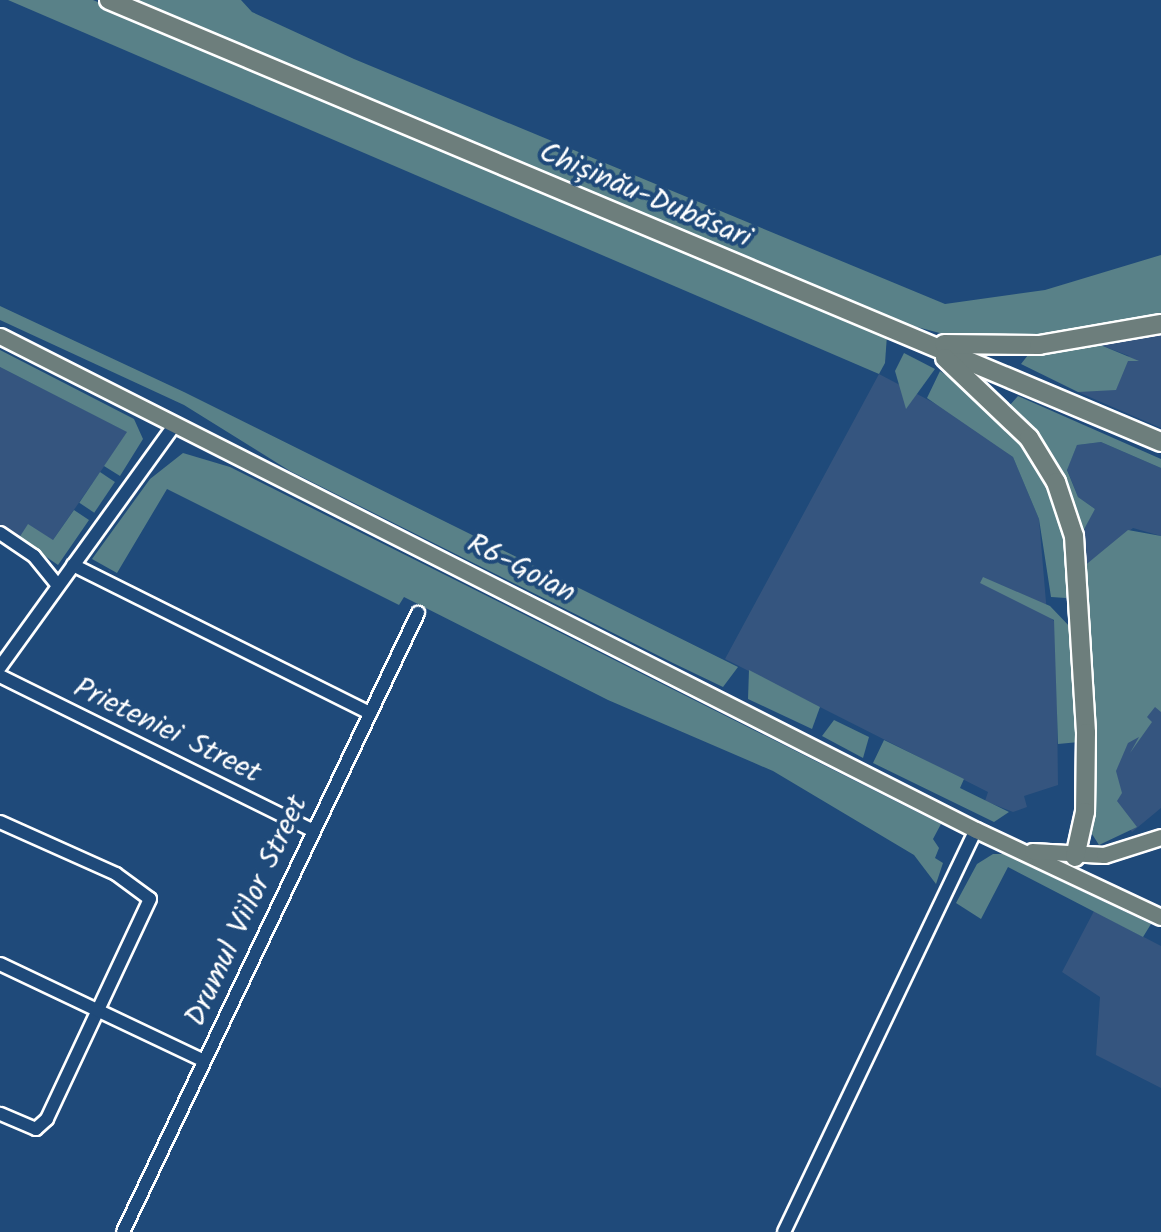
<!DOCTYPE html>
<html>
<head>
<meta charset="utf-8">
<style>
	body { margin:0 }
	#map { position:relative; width:1161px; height:1232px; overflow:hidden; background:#1f4a7a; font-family:Kalam,sans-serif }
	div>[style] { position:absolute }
	.built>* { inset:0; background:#35557f }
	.green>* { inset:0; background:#598188; transform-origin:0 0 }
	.roads { filter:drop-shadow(2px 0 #fff) drop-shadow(-2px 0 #fff) drop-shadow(0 2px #fff) drop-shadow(0 -2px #fff) }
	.minor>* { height:12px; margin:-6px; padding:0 6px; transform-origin:6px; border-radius:6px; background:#1f4a7a }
	.major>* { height:15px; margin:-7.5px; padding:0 7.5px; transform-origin:7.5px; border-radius:7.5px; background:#6d7e7c }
	.highway>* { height:18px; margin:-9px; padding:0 9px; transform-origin:9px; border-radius:9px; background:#6d7e7c }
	span { translate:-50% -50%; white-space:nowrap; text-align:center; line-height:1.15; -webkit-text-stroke:8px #1f4a7a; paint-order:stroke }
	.street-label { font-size:30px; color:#fff }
</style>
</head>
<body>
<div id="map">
	<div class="built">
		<i style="clip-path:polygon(1161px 332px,1161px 428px,1078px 392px,1129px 356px,1098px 344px)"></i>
		<i style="clip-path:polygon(0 367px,128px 432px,53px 540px,19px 538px,0 529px)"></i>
		<i style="clip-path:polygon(879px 374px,957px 415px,1013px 457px,1039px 519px,1047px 614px,1056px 623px,1058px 785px,1024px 796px,1027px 807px,1013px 812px,985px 801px,988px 792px,725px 659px)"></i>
		<i style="clip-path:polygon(1101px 442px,1161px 468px,1161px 536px,1133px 528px,1083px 567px,1077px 531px,1095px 509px,1078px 497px,1067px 469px,1077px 445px)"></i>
		<i style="clip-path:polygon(1161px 693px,1161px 808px,1132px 832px,1114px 803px,1110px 756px)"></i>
		<i style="clip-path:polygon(1094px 911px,1161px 946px,1161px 1088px,1096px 1055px,1100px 997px,1062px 972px)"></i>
	</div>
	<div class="green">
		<i style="clip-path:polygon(8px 0,93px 0,887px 335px,885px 363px,879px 374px)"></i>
		<i style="clip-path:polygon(123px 0,241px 0,252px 12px,354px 59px,945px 304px,1045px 290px,1161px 255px,1161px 318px,1074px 334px,970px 341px,879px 317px)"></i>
		<i style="clip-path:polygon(0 306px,184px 392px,738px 667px,723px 687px,673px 663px,290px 471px,184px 405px,0 320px)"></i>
		<i style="clip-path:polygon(1098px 344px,1139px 361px,1128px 361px,1116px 390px,1078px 392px,1021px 364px,1028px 355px)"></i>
		<i style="clip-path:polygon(0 350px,134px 419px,143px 439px,120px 476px,104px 466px,127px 432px,0 367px)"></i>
		<i style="clip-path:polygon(904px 353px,935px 369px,906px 409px,895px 371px)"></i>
		<i style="clip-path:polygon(940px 371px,991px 404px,1044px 472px,1068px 538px,1066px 598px,1051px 597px,1039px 519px,1013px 457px,927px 398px)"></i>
		<i style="clip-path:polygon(1018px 396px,1161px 459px,1161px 468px,1101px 442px,1077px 445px,1067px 470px,1078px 497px,1095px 509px,1082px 533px,1010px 405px)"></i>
		<i style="clip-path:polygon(183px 453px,230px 467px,941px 824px,933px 839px,939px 848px,935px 858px,943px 863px,936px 884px,914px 855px,773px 771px,608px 700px,404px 597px,399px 605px,167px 489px,117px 573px,92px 559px,150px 479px)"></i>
		<i style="left:100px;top:472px;width:18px;height:37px;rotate:34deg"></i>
		<i style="clip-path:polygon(74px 510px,89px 520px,58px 565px,19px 538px,28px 524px,53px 540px)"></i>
		<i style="clip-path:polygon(1128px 530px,1161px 536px,1161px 712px,1155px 707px,1147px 717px,1152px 722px,1130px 753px,1139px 737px,1128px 743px,1116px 771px,1122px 793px,1117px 801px,1137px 827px,1099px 845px,1092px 834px,1083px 567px)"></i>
		<i style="clip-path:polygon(983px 577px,1050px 606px,1072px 629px,1079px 742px,1058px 744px,1054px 620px,980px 583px)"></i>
		<i style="clip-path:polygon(749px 670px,820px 707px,812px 729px,748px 699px)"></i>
		<i style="clip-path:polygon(834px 720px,869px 737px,863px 758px,822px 736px)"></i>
		<i style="clip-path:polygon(884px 740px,964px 779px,960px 788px,1009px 812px,994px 822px,873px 763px)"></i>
		<i style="clip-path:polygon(993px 854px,1004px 854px,1151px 924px,1143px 937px,1008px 867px,981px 919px,956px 903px,977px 864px)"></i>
	</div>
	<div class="roads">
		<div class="minor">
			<i style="left:0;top:533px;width:41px;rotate:34.1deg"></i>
			<i style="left:34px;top:556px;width:38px;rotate:51deg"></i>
			<i style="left:73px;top:565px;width:332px;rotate:26.5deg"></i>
			<i style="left:0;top:667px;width:299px;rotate:-54.2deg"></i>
			<i style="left:0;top:676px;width:348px;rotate:26.3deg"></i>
			<i style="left:0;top:822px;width:127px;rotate:24.1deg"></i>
			<i style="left:116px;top:874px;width:42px;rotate:36.3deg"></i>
			<i style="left:150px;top:899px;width:243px;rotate:115.1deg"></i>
			<i style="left:47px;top:1119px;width:15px;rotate:138deg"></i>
			<i style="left:36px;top:1129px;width:39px;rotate:-157deg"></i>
			<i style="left:0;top:964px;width:226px;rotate:25.4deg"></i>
			<i style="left:123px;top:1232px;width:686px;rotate:-64.52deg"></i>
			<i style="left:784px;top:1232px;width:445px;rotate:-64.5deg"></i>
		</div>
		<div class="major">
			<i style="left:0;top:336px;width:1094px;rotate:26.85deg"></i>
			<i style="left:976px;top:830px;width:204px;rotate:25.2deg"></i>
			<i style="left:1032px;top:851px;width:72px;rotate:3.2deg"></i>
			<i style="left:1104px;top:855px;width:60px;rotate:-17.5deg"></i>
		</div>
		<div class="highway">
			<i style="left:109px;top:0;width:1141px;rotate:22.79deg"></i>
			<i style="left:944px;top:344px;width:95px;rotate:0.6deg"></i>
			<i style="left:1039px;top:345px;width:124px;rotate:-9.8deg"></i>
			<i style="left:945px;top:358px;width:116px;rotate:43.6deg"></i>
			<i style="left:1029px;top:438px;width:52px;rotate:58.5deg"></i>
			<i style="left:1056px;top:482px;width:57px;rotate:71.6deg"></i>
			<i style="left:1074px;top:536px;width:197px;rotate:86.5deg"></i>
			<i style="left:1086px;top:733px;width:79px;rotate:90.7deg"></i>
			<i style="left:1085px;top:812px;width:46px;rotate:102.5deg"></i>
		</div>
	</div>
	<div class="street-label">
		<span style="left:645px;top:196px;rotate:23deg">Chișinău-Dubăsari</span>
		<span style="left:521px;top:569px;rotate:27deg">R6-Goian</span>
		<span style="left:167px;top:731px;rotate:26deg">Prieteniei Street</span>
		<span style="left:247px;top:911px;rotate:-65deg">Drumul Viilor Street</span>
	</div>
</div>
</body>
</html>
